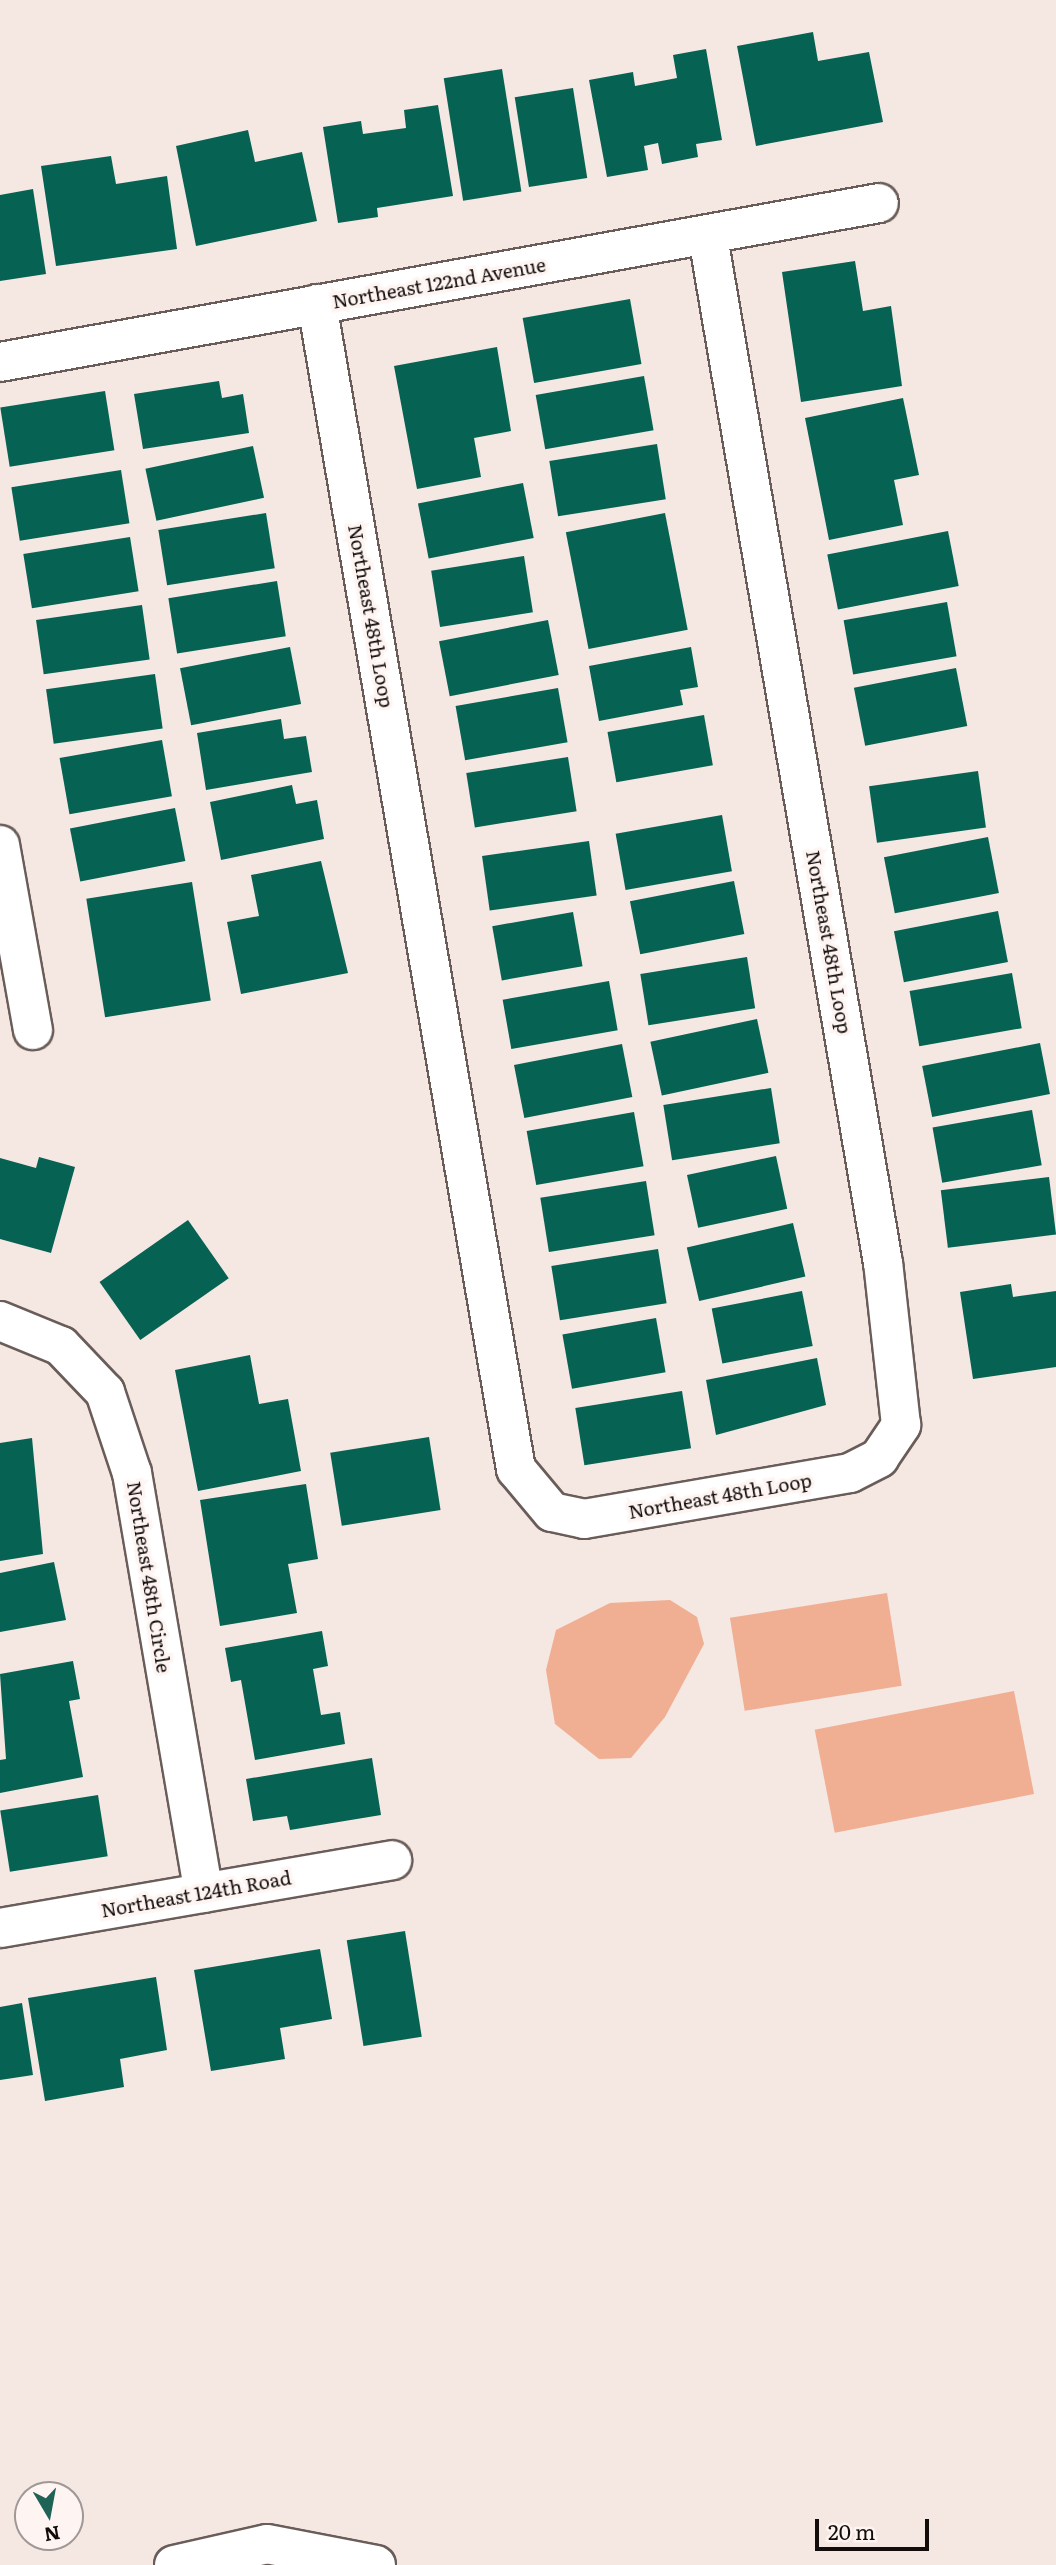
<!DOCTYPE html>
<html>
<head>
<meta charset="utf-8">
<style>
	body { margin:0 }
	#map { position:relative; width:1056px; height:2565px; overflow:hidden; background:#f5e7e1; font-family:Literata,serif }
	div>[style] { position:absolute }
	.green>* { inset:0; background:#f0ae92; transform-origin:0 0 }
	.building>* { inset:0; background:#066253; transform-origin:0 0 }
	.roads { filter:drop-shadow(2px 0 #6a5d59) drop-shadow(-2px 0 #6a5d59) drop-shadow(0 2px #6a5d59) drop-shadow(0 -2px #6a5d59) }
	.minor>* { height:38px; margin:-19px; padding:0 19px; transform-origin:19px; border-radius:19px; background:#fff }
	span { translate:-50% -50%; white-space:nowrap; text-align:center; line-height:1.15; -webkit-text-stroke:7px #fef5f2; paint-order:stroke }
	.street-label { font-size:19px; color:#120d0b }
	.north { position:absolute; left:14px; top:2481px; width:70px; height:70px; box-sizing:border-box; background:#fef5f2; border:2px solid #a09896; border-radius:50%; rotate:170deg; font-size:19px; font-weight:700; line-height:28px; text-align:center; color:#120d0b }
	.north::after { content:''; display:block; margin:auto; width:24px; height:32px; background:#1e6356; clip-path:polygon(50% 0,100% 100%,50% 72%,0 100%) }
	.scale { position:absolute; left:815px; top:2519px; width:114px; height:32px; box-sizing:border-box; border:4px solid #120d0b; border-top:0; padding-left:9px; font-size:21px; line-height:24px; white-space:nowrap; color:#120d0b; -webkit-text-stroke:5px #fef5f2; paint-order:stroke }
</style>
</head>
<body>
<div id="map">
	<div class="green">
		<i style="left:887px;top:1593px;width:94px;height:159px;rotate:81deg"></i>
		<i style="clip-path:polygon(670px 1600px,697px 1617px,704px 1644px,665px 1717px,631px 1758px,599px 1759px,555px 1724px,546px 1670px,556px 1630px,610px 1603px)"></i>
		<i style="left:1014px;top:1691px;width:105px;height:203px;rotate:79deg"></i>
	</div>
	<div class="building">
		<i style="clip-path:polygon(813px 32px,818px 61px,869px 52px,883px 122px,756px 146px,737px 46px)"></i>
		<i style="clip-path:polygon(706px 49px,722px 140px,696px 144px,698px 157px,662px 164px,658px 143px,644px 146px,648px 170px,607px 177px,589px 80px,633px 72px,635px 86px,677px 78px,673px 55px)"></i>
		<i style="left:502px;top:69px;width:124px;height:59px;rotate:81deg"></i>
		<i style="left:573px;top:88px;width:91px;height:59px;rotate:81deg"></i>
		<i style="clip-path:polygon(438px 105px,453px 196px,377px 208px,378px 217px,338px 223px,323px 127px,361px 121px,363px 134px,406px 128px,404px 110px)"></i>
		<i style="clip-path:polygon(248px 130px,255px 162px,302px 152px,317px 221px,196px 246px,176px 146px)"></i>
		<i style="clip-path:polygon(111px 156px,116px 184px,167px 176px,177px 249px,56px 266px,41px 166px)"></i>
		<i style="clip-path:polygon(33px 189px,46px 274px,0 281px,0 195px)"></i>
		<i style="clip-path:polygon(855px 261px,863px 311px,891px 306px,902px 386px,801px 402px,782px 272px)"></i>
		<i style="left:630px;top:299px;width:66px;height:109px;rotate:80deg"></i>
		<i style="clip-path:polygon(497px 347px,511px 431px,474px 438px,481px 477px,417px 489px,394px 366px)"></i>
		<i style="left:644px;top:376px;width:55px;height:110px;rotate:80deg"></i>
		<i style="clip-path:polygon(219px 381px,222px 398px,243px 394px,249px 433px,143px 449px,134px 394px)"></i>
		<i style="left:105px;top:391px;width:60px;height:106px;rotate:81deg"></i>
		<i style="clip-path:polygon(903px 398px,919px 475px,894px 480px,903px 525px,829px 540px,805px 418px)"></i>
		<i style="left:657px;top:444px;width:56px;height:109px;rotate:81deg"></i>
		<i style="left:253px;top:446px;width:53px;height:110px;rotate:78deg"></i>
		<i style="left:121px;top:470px;width:54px;height:111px;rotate:81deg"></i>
		<i style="left:523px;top:483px;width:56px;height:107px;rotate:79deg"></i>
		<i style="left:266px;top:513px;width:56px;height:109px;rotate:81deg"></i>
		<i style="left:665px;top:513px;width:119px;height:101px;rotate:79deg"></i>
		<i style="left:948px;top:531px;width:56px;height:123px;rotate:79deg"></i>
		<i style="left:130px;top:537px;width:55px;height:108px;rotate:81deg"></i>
		<i style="left:524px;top:556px;width:57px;height:94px;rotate:81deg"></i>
		<i style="left:277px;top:581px;width:56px;height:110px;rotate:81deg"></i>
		<i style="left:947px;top:602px;width:55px;height:105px;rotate:80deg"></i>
		<i style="left:142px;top:605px;width:55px;height:107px;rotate:82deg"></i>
		<i style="left:548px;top:620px;width:56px;height:111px;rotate:79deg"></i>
		<i style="left:290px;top:647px;width:58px;height:112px;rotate:79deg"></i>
		<i style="clip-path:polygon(691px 647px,698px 687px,680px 690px,683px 705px,599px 721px,589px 666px)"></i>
		<i style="left:956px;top:668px;width:59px;height:104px;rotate:79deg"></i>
		<i style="left:155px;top:674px;width:55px;height:110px;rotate:82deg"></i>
		<i style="left:558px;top:688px;width:55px;height:104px;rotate:80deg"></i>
		<i style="left:704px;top:715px;width:51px;height:98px;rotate:80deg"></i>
		<i style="clip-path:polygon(281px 719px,284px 739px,306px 736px,312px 772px,206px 790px,197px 733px)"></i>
		<i style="left:162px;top:740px;width:57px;height:104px;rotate:80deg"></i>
		<i style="left:568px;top:757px;width:55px;height:103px;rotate:81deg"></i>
		<i style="left:978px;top:771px;width:57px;height:110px;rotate:82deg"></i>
		<i style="clip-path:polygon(292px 785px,296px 804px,317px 800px,324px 839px,221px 860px,210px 802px)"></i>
		<i style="left:175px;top:808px;width:54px;height:107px;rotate:79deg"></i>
		<i style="left:722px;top:815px;width:57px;height:108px;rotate:80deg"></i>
		<i style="left:988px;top:837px;width:57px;height:106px;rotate:79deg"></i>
		<i style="left:589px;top:841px;width:55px;height:108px;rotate:82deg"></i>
		<i style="clip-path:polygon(321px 861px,348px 973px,241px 994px,227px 922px,259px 916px,251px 875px)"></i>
		<i style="left:734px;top:881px;width:54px;height:106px;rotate:79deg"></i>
		<i style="left:192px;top:882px;width:120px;height:107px;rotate:81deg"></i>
		<i style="left:998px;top:911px;width:52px;height:106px;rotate:79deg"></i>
		<i style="left:573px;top:912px;width:55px;height:82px;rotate:80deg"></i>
		<i style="left:747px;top:957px;width:52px;height:108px;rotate:81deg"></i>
		<i style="left:1012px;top:973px;width:56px;height:104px;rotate:80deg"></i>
		<i style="left:609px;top:981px;width:50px;height:108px;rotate:80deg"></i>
		<i style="left:757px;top:1019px;width:55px;height:109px;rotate:78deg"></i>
		<i style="left:1040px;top:1043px;width:52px;height:120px;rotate:79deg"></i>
		<i style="left:622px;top:1044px;width:54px;height:110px;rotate:79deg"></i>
		<i style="left:771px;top:1088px;width:56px;height:109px;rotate:81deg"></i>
		<i style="left:1032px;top:1110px;width:56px;height:101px;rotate:80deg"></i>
		<i style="left:634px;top:1112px;width:55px;height:109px;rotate:80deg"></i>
		<i style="left:776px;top:1156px;width:54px;height:91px;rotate:78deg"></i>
		<i style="clip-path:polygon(39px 1157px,75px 1167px,51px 1253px,0 1239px,0 1158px,36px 1168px)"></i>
		<i style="left:1049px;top:1177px;width:58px;height:109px;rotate:83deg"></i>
		<i style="left:646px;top:1181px;width:55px;height:107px;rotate:81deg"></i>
		<i style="left:188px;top:1220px;width:71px;height:108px;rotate:55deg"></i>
		<i style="left:793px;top:1223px;width:55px;height:109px;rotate:77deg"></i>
		<i style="left:658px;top:1249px;width:55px;height:108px;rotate:81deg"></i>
		<i style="clip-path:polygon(1011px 1284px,1013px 1297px,1056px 1291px,1056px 1367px,973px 1379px,960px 1292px)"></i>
		<i style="left:802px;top:1291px;width:56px;height:92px;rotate:79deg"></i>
		<i style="left:656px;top:1318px;width:55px;height:95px;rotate:80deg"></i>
		<i style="clip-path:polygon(250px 1355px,259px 1404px,288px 1399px,301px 1471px,198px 1491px,175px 1370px)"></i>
		<i style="clip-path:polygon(817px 1358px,826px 1405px,716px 1435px,706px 1380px)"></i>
		<i style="left:682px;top:1391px;width:58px;height:108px;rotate:81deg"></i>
		<i style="left:429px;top:1437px;width:74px;height:100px;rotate:81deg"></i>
		<i style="clip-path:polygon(32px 1438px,43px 1554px,0 1561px,0 1443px)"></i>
		<i style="clip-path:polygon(306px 1484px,318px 1559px,288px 1564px,297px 1613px,220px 1626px,200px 1500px)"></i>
		<i style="clip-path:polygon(54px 1562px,66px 1620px,0 1632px,0 1573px)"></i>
		<i style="clip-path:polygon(322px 1631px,328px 1666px,313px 1669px,321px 1715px,340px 1712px,345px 1744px,255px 1760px,241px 1680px,231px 1682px,225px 1648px)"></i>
		<i style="clip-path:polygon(73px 1661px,80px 1699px,69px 1701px,83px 1777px,0 1793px,0 1760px,6px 1759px,0 1674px)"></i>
		<i style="clip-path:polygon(372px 1758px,381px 1815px,290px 1830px,287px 1816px,253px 1821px,246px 1779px)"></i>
		<i style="left:98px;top:1795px;width:62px;height:99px;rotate:81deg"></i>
		<i style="left:405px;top:1931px;width:107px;height:59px;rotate:81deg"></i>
		<i style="clip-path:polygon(320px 1949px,332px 2019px,280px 2028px,285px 2059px,211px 2071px,194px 1970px)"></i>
		<i style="clip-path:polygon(156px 1977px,167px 2050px,120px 2059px,124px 2087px,45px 2101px,28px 1998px)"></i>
		<i style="clip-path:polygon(22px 2003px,33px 2075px,0 2080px,0 2007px)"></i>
	</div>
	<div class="roads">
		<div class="minor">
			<i style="left:317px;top:304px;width:1182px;rotate:80.31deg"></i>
			<i style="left:516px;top:1469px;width:56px;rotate:50.1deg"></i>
			<i style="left:552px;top:1512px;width:33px;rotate:12deg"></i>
			<i style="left:584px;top:1519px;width:270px;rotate:-9.8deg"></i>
			<i style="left:850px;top:1473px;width:33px;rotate:-27deg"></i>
			<i style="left:879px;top:1458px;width:40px;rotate:-56deg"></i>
			<i style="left:901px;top:1425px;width:163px;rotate:-96.3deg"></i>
			<i style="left:883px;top:1263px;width:1041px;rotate:-99.68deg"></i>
			<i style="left:0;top:362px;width:893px;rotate:-10.25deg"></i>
			<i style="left:0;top:845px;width:188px;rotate:79.9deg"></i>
			<i style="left:0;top:1321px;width:66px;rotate:22.3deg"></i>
			<i style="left:61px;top:1346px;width:64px;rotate:46.3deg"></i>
			<i style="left:105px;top:1392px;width:85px;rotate:71.6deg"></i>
			<i style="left:132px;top:1473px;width:426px;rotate:80.3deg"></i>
			<i style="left:0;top:1928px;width:398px;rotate:-9.8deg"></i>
			<i style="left:174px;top:2565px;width:95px;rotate:-12.7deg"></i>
			<i style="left:267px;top:2544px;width:111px;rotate:10.9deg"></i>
		</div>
	</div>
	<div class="street-label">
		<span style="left:439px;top:283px;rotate:-10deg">Northeast 122nd Avenue</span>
		<span style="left:371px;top:616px;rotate:80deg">Northeast 48th Loop</span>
		<span style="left:829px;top:942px;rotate:80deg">Northeast 48th Loop</span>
		<span style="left:720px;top:1496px;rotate:-10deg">Northeast 48th Loop</span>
		<span style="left:149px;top:1577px;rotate:81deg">Northeast 48th Circle</span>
		<span style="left:196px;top:1894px;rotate:-10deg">Northeast 124th Road</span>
	</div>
	<div class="north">N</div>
	<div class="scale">20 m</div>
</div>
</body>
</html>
